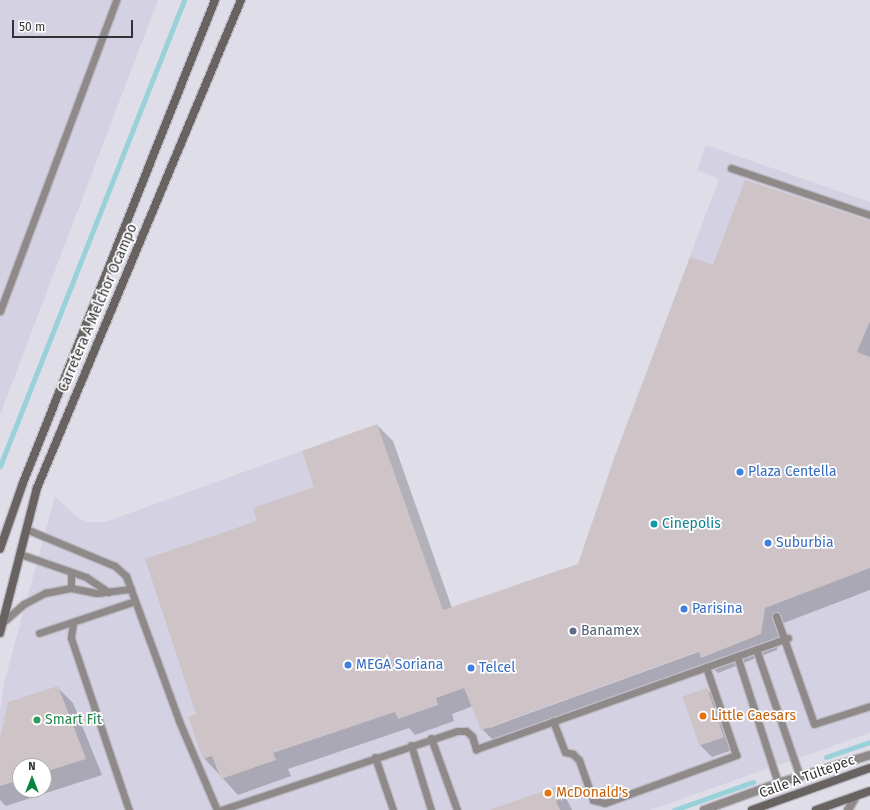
<!DOCTYPE html>
<html>
<head>
<meta charset="utf-8">
<style>
	body { margin:0 }
	#map { position:relative; width:870px; height:810px; overflow:hidden; background:#dfdee8; font-family:"Fira Sans",sans-serif }
	div>[style] { position:absolute }
	.built>* { inset:0; background:#d4d2e2 }
	.shadow>* { inset:0; background:#0003 }
	.stream>* { height:5px; margin:-2.5px; padding:0 2.5px; transform-origin:2.5px; border-radius:2.5px; background:#99d1da }
	.building>* { inset:0; background:#cec3c6; transform-origin:0 0 }
	.roads { filter:drop-shadow(1px 0 #bdbcc5) drop-shadow(-1px 0 #bdbcc5) drop-shadow(0 1px #bdbcc5) drop-shadow(0 -1px #bdbcc5) }
	.service>* { height:7px; margin:-3.5px; padding:0 3.5px; transform-origin:3.5px; border-radius:3.5px; background:#8f8a89 }
	.minor>* { height:8px; margin:-4px; padding:0 4px; transform-origin:4px; border-radius:4px; background:#8f8a89 }
	.secondary>* { height:8px; margin:-4px; padding:0 4px; transform-origin:4px; border-radius:4px; background:#686260 }
	.dots>* { width:11px; height:11px; translate:-50% -50%; box-sizing:border-box; border:2px solid #fff; border-radius:50% }
	span { translate:-50% -50%; white-space:nowrap; text-align:center; line-height:1.15; -webkit-text-stroke:3.5px #fff; paint-order:stroke }
	.street-label { font-size:14px; color:#333337 }
	.shop-label { font-size:14px; color:#366cbe }
	.left { translate:0 -50%; text-align:left }
	.culture-label { font-size:14px; color:#0d838f }
	.service-label { font-size:14px; color:#4e5e75 }
	.food-label { font-size:14px; color:#c56008 }
	.leisure-label { font-size:14px; color:#27864d }
	.north { position:absolute; left:12px; top:758px; width:40px; height:40px; box-sizing:border-box; background:#fff; border:1px solid #adadaf; border-radius:50%; rotate:0deg; font-size:11px; font-weight:700; line-height:16px; text-align:center; color:#333337 }
	.north::after { content:''; display:block; margin:auto; width:14px; height:18px; background:#04843f; clip-path:polygon(50% 0,100% 100%,50% 72%,0 100%) }
	.scale { position:absolute; left:12px; top:20px; width:121px; height:18px; box-sizing:border-box; border:2px solid #333337; border-top:0; padding-left:5px; font-size:12px; line-height:14px; white-space:nowrap; color:#333337; -webkit-text-stroke:3px #fff; paint-order:stroke }
</style>
</head>
<body>
<div id="map">
	<div class="built">
		<i style="clip-path:polygon(0 0,158px 0,0 415px)"></i>
		<i style="clip-path:polygon(evenodd,706px 145px,870px 202px,870px 733px,650px 810px,0 810px,0 713px,4px 683px,55px 496px,78px 518px,87px 522px,105px 522px,377px 424px,443px 610px,578px 564px,615px 456px,719px 179px,697px 170px,706px 145px,20px 766px,44px 766px,44px 790px,20px 790px,20px 766px)"></i>
	</div>
	<div class="shadow">
		<i style="clip-path:polygon(evenodd,870px 222px,870px 590px,781px 624px,777px 650px,718px 673px,712px 668px,498px 745px,482px 729px,473px 706px,452px 714px,454px 721px,415px 735px,409px 728px,288px 769px,291px 776px,238px 795px,204px 758px,198px 714px,259px 521px,315px 488px,377px 425px,393px 441px,452px 608px,579px 565px,714px 266px,870px 222px,703px 648px,704px 650px,489px 728px,489px 726px,703px 648px)"></i>
		<i style="clip-path:polygon(evenodd,57px 687px,73px 703px,102px 775px,6px 806px,0 800px,0 743px,57px 687px,20px 766px,44px 766px,44px 790px,20px 790px,20px 766px)"></i>
		<i style="clip-path:polygon(706px 689px,719px 701px,735px 749px,712px 757px,700px 745px)"></i>
		<i style="clip-path:polygon(555px 788px,567px 800px,572px 810px,491px 810px)"></i>
	</div>
	<div class="stream">
		<i style="left:0;top:466px;width:501px;rotate:-68.45deg"></i>
		<i style="left:826px;top:757px;width:46px;rotate:-18.8deg"></i>
		<i style="left:674px;top:810px;width:84px;rotate:-19.5deg"></i>
	</div>
	<div class="building">
		<i style="clip-path:polygon(745px 180px,870px 221px,870px 321px,857px 352px,870px 357px,870px 568px,765px 608px,761px 634px,701px 658px,699px 651px,481px 730px,464px 688px,436px 698px,438px 705px,398px 719px,395px 712px,273px 753px,276px 760px,221px 779px,212px 756px,203px 759px,188px 717px,196px 714px,145px 559px,257px 521px,253px 508px,314px 487px,302px 451px,377px 424px,443px 610px,578px 564px,615px 456px,690px 257px,713px 265px)"></i>
		<i style="clip-path:polygon(58px 686px,86px 759px,44px 772px,44px 766px,20px 766px,20px 780px,0 786px,0 738px,8px 702px)"></i>
		<i style="left:707px;top:688px;width:52px;height:26px;rotate:71deg"></i>
		<i style="clip-path:polygon(555px 787px,561px 799px,556px 801px,560px 810px,489px 810px)"></i>
	</div>
	<div class="roads">
		<div class="service">
			<i style="left:731px;top:168px;width:147px;rotate:18.7deg"></i>
			<i style="left:0;top:311px;width:332px;rotate:-69.5deg"></i>
			<i style="left:26px;top:529px;width:96px;rotate:22.6deg"></i>
			<i style="left:115px;top:566px;width:15px;rotate:42deg"></i>
			<i style="left:126px;top:576px;width:154px;rotate:69.9deg"></i>
			<i style="left:179px;top:721px;width:97px;rotate:66.9deg"></i>
			<i style="left:20px;top:554px;width:70px;rotate:19.2deg"></i>
			<i style="left:86px;top:577px;width:27px;rotate:34deg"></i>
			<i style="left:71px;top:572px;width:16px;rotate:90deg"></i>
			<i style="left:776px;top:616px;width:114px;rotate:70.6deg"></i>
			<i style="left:814px;top:724px;width:59px;rotate:-17.8deg"></i>
			<i style="left:3px;top:622px;width:28px;rotate:-41deg"></i>
			<i style="left:24px;top:604px;width:24px;rotate:-28deg"></i>
			<i style="left:45px;top:593px;width:26px;rotate:-11deg"></i>
			<i style="left:71px;top:588px;width:26px;rotate:11deg"></i>
			<i style="left:97px;top:593px;width:34px;rotate:-7deg"></i>
			<i style="left:73px;top:623px;width:15px;rotate:98deg"></i>
			<i style="left:71px;top:638px;width:182px;rotate:71.4deg"></i>
			<i style="left:39px;top:633px;width:101px;rotate:-18.4deg"></i>
			<i style="left:756px;top:649px;width:135px;rotate:71deg"></i>
			<i style="left:737px;top:656px;width:133px;rotate:72.1deg"></i>
			<i style="left:553px;top:721px;width:33px;rotate:69deg"></i>
			<i style="left:565px;top:752px;width:8px;rotate:14deg"></i>
			<i style="left:573px;top:754px;width:8px;rotate:45deg"></i>
			<i style="left:579px;top:760px;width:42px;rotate:70.7deg"></i>
			<i style="left:593px;top:800px;width:12px;rotate:14deg"></i>
			<i style="left:605px;top:803px;width:140px;rotate:-20.1deg"></i>
			<i style="left:736px;top:755px;width:93px;rotate:-108.8deg"></i>
			<i style="left:431px;top:738px;width:77px;rotate:70.1deg"></i>
			<i style="left:411px;top:745px;width:68px;rotate:72.9deg"></i>
			<i style="left:375px;top:757px;width:56px;rotate:71.2deg"></i>
			<i style="left:221px;top:810px;width:249px;rotate:-18.5deg"></i>
			<i style="left:457px;top:731px;width:9px"></i>
			<i style="left:466px;top:731px;width:8px;rotate:40deg"></i>
			<i style="left:472px;top:736px;width:14px;rotate:73deg"></i>
			<i style="left:476px;top:749px;width:331px;rotate:-19.6deg"></i>
		</div>
		<div class="minor">
			<i style="left:704px;top:810px;width:79px;rotate:-20deg"></i>
			<i style="left:778px;top:783px;width:96px;rotate:-16.9deg"></i>
			<i style="left:848px;top:810px;width:16px;rotate:-60deg"></i>
		</div>
		<div class="secondary">
			<i style="left:0;top:549px;width:70px;rotate:-70.8deg"></i>
			<i style="left:23px;top:483px;width:520px;rotate:-68.32deg"></i>
			<i style="left:0;top:633px;width:150px;rotate:-75.7deg"></i>
			<i style="left:37px;top:488px;width:529px;rotate:-67.31deg"></i>
			<i style="left:752px;top:810px;width:125px;rotate:-19.6deg"></i>
			<i style="left:816px;top:810px;width:57px;rotate:-19.4deg"></i>
		</div>
	</div>
	<div class="dots">
		<i style="left:740px;top:472px;background:#3f7fe0"></i>
		<i style="left:654px;top:524px;background:#0f9aa8"></i>
		<i style="left:768px;top:543px;background:#3f7fe0"></i>
		<i style="left:684px;top:609px;background:#3f7fe0"></i>
		<i style="left:573px;top:631px;background:#5c6f8a"></i>
		<i style="left:348px;top:665px;background:#3f7fe0"></i>
		<i style="left:471px;top:668px;background:#3f7fe0"></i>
		<i style="left:703px;top:716px;background:#e8710a"></i>
		<i style="left:37px;top:720px;background:#2e9e5b"></i>
		<i style="left:548px;top:793px;background:#e8710a"></i>
	</div>
	<div class="street-label">
		<span style="left:98px;top:308px;rotate:-67deg">Carretera A Melchor Ocampo</span>
		<span style="left:807px;top:777px;rotate:-20deg">Calle A Tultepec</span>
	</div>
	<div class="shop-label">
		<span class="left" style="left:748px;top:472px">Plaza Centella</span>
		<span class="left" style="left:776px;top:543px">Suburbia</span>
		<span class="left" style="left:692px;top:609px">Parisina</span>
		<span class="left" style="left:356px;top:665px">MEGA Soriana</span>
		<span class="left" style="left:479px;top:668px">Telcel</span>
	</div>
	<div class="culture-label">
		<span class="left" style="left:662px;top:524px">Cinepolis</span>
	</div>
	<div class="service-label">
		<span class="left" style="left:581px;top:631px">Banamex</span>
	</div>
	<div class="food-label">
		<span class="left" style="left:711px;top:716px">Little Caesars</span>
		<span class="left" style="left:556px;top:793px">McDonald's</span>
	</div>
	<div class="leisure-label">
		<span class="left" style="left:45px;top:720px">Smart Fit</span>
	</div>
	<div class="north">N</div>
	<div class="scale">50 m</div>
</div>
</body>
</html>
